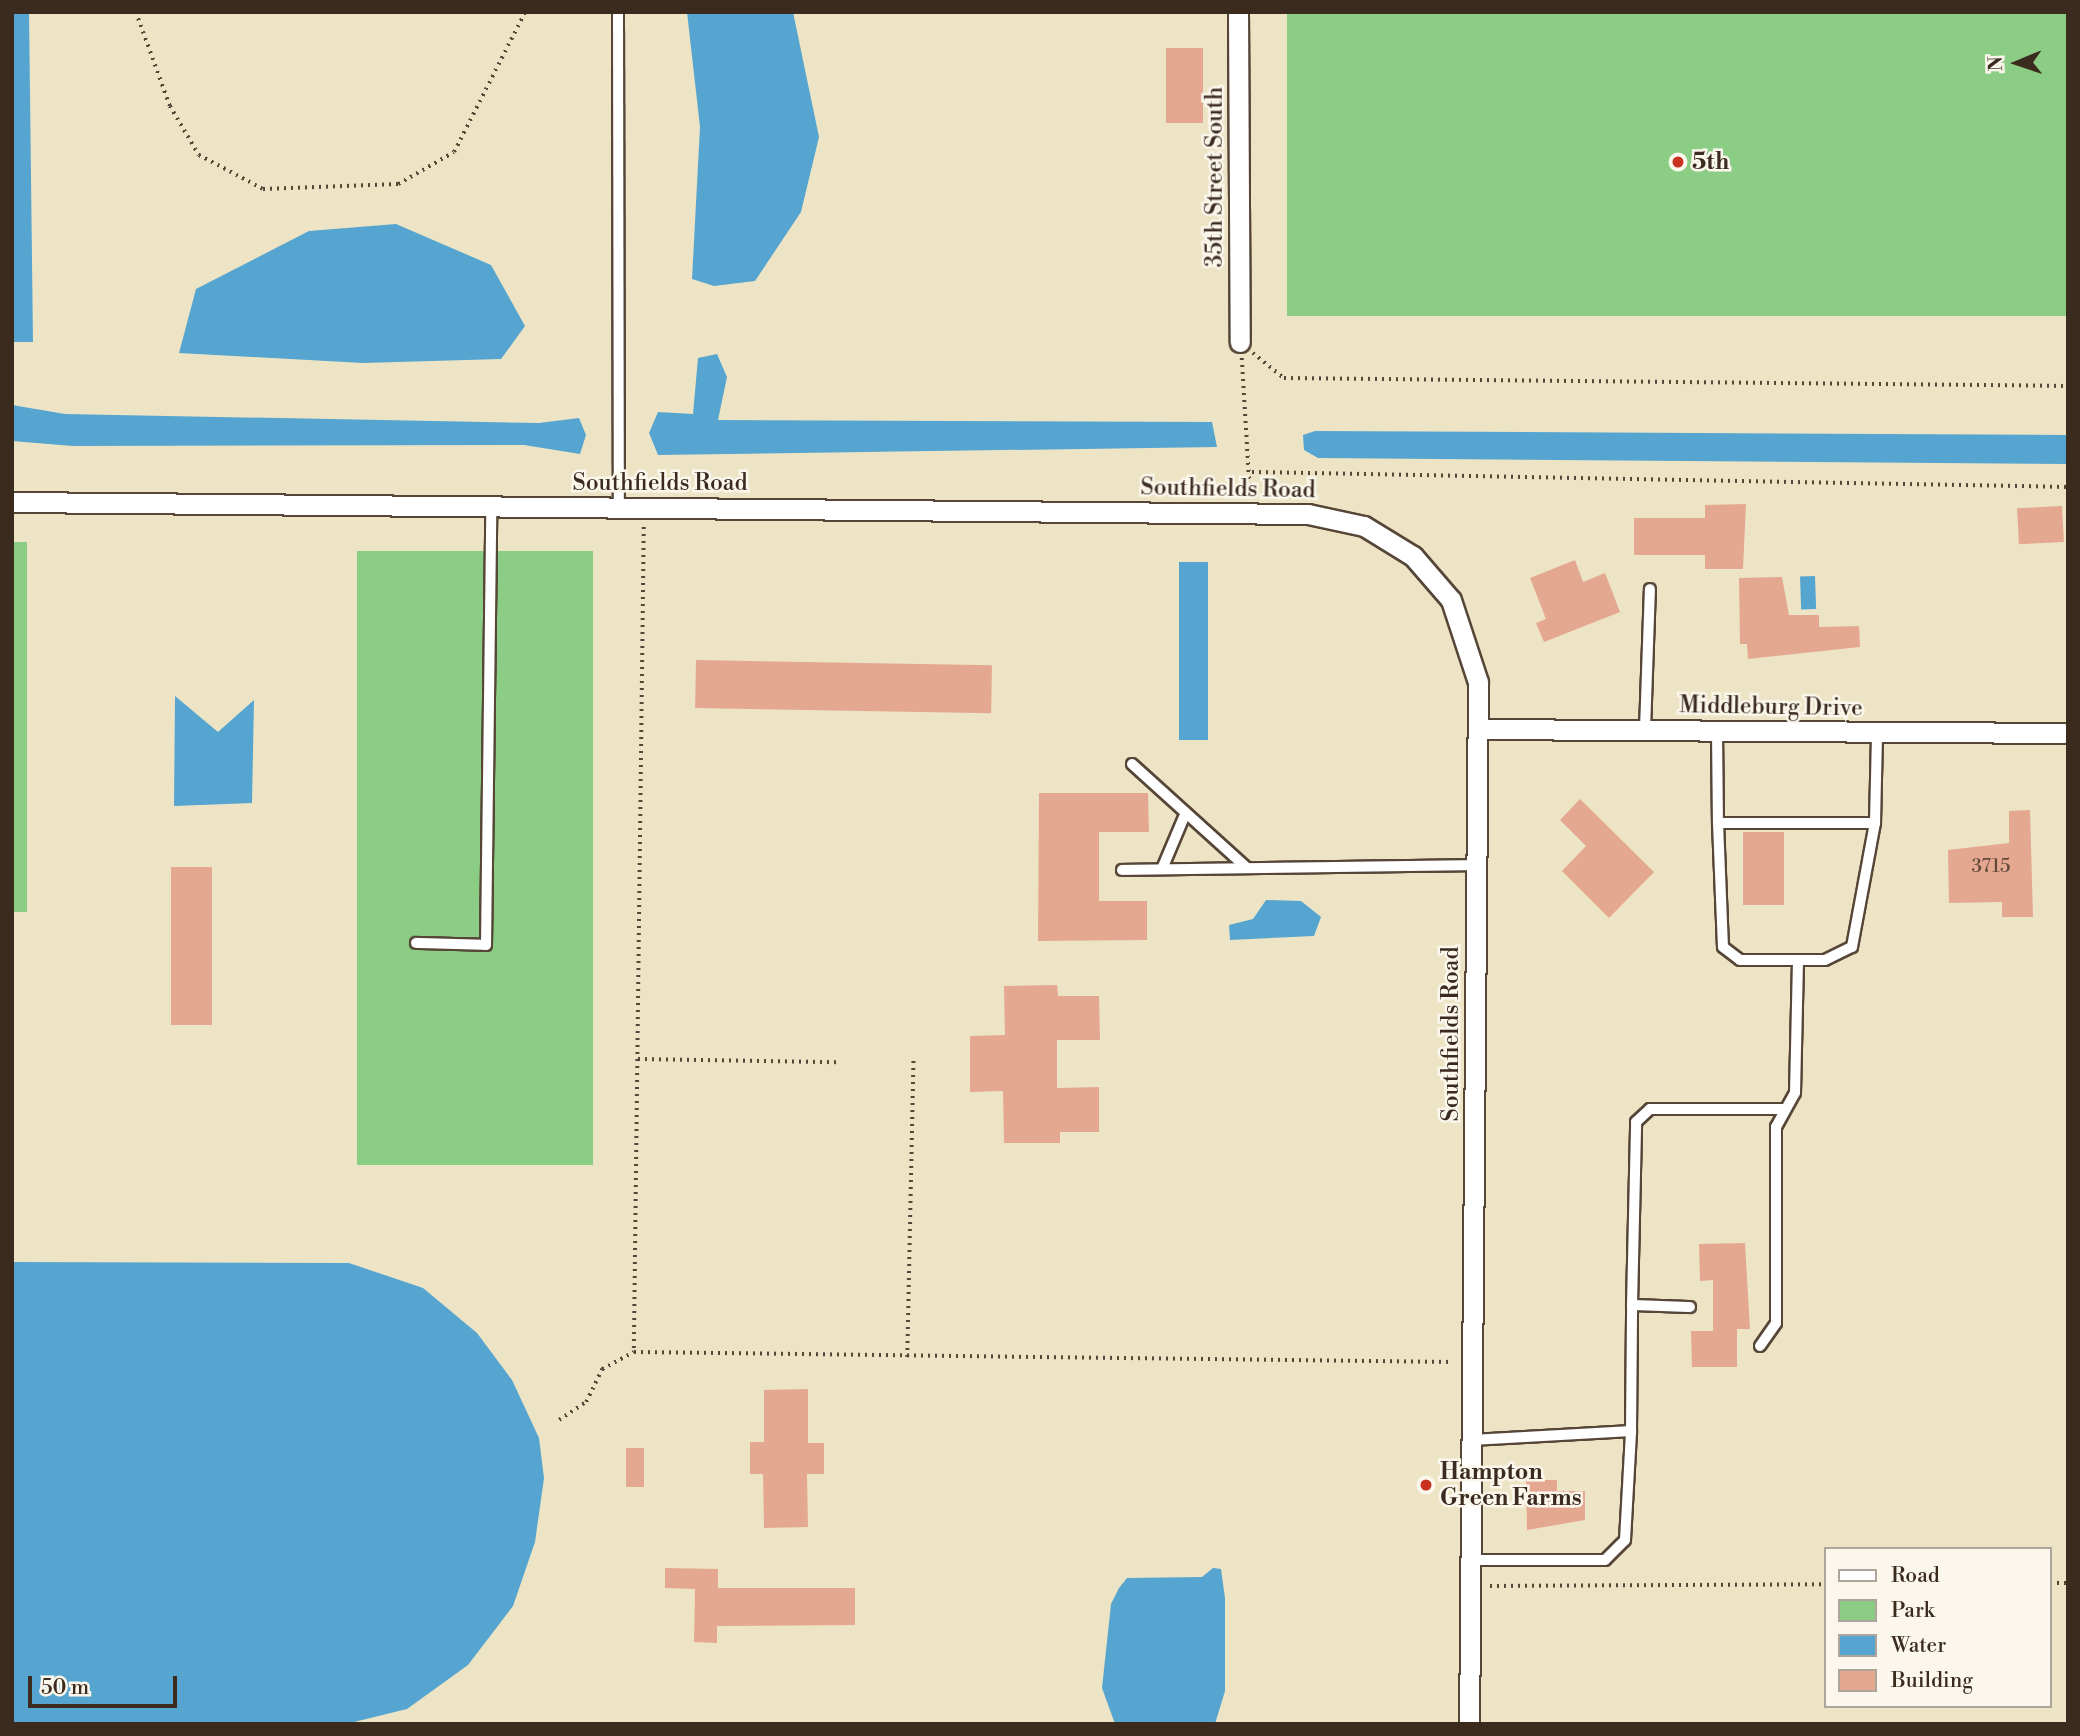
<!DOCTYPE html>
<html>
<head>
<meta charset="utf-8">
<style>
	body { margin:0 }
	#map { position:relative; width:2080px; height:1736px; overflow:hidden; background:#ede4c5; font-family:"Libre Bodoni",serif }
	div>[style] { position:absolute }
	.green>* { inset:0; background:#8bcd85; transform-origin:0 0 }
	.water>* { inset:0; background:#56a5d0; transform-origin:0 0 }
	.building>* { inset:0; background:#e4a891; transform-origin:0 0 }
	.path>* { height:3.5px; margin-top:-1.75px; transform-origin:0; background:repeating-linear-gradient(90deg,#564637 0 2px,transparent 0 7px) }
	.roads { filter:drop-shadow(2px 0 #564637) drop-shadow(-2px 0 #564637) drop-shadow(0 2px #564637) drop-shadow(0 -2px #564637) }
	.service>* { height:10px; margin:-5px; padding:0 5px; transform-origin:5px; border-radius:5px; background:#fff }
	.minor>* { height:19px; margin:-9.5px; padding:0 9.5px; transform-origin:9.5px; border-radius:9.5px; background:#fff }
	.dots>* { width:19px; height:19px; translate:-50% -50%; box-sizing:border-box; border:4px solid #fbf7ec; border-radius:50% }
	span { translate:-50% -50%; white-space:nowrap; text-align:center; line-height:1.15; -webkit-text-stroke:5px #fbf7ec; paint-order:stroke }
	.number-label { font-size:19px; color:#654a3b }
	.number-label span { -webkit-text-stroke-width:0 }
	.poi-label { font-size:23px; color:#3b2a1e; font-weight:700 }
	.left { translate:0 -50%; text-align:left }
	.street-label { font-size:23px; color:#3b2a1e }
	.frame { position:absolute; inset:0; border:14px solid #3b2a1e; pointer-events:none }
	.legend { position:absolute; left:1824px; top:1547px; width:228px; height:161px; box-sizing:border-box; background:#fbf7ec; border:2px solid #aea59a; margin:0; padding:9px 12px; list-style:none; font-size:21px; color:#3b2a1e }
	.legend li { display:flex; align-items:center; gap:14px; height:35px }
	.legend b { width:35px; border:2px solid #aea59a }
	.north { position:absolute; left:1982px; top:28px; width:70px; height:70px; -webkit-text-stroke:5px #fbf7ec; paint-order:stroke; rotate:268deg; font-size:19px; font-weight:700; line-height:28px; text-align:center; color:#3b2a1e }
	.north::after { content:''; display:block; margin:auto; width:24px; height:32px; background:#3b2a1e; clip-path:polygon(50% 0,100% 100%,50% 72%,0 100%) }
	.scale { position:absolute; left:28px; top:1676px; width:149px; height:32px; box-sizing:border-box; border:4px solid #3b2a1e; border-top:0; padding-left:9px; font-size:21px; line-height:24px; white-space:nowrap; color:#3b2a1e; -webkit-text-stroke:5px #fbf7ec; paint-order:stroke }
</style>
</head>
<body>
<div id="map">
	<div class="green">
		<i style="left:1287px;top:12px;width:781px;height:304px"></i>
		<i style="left:12px;top:542px;width:15px;height:370px"></i>
		<i style="left:357px;top:551px;width:236px;height:614px"></i>
	</div>
	<div class="water">
		<i style="clip-path:polygon(12px 12px,29px 12px,33px 342px,12px 342px)"></i>
		<i style="clip-path:polygon(687px 12px,793px 12px,819px 137px,801px 212px,755px 281px,714px 286px,692px 279px,700px 127px)"></i>
		<i style="clip-path:polygon(396px 224px,491px 265px,525px 326px,501px 359px,363px 363px,179px 353px,196px 289px,309px 231px)"></i>
		<i style="clip-path:polygon(717px 354px,727px 377px,718px 420px,1212px 422px,1217px 447px,658px 455px,649px 433px,658px 412px,693px 414px,698px 358px)"></i>
		<i style="clip-path:polygon(12px 405px,65px 414px,539px 423px,579px 418px,586px 435px,580px 454px,524px 445px,73px 446px,12px 441px)"></i>
		<i style="clip-path:polygon(1315px 431px,2068px 435px,2068px 464px,1318px 458px,1304px 450px,1303px 435px)"></i>
		<i style="left:1179px;top:562px;width:29px;height:178px"></i>
		<i style="left:1815px;top:576px;width:33px;height:15px;rotate:88deg"></i>
		<i style="clip-path:polygon(175px 696px,218px 732px,254px 700px,252px 803px,174px 806px)"></i>
		<i style="clip-path:polygon(1266px 900px,1301px 901px,1321px 917px,1314px 936px,1230px 940px,1229px 925px,1253px 919px)"></i>
		<i style="clip-path:polygon(12px 1262px,349px 1263px,423px 1288px,477px 1333px,512px 1380px,539px 1438px,544px 1478px,535px 1542px,513px 1606px,468px 1665px,407px 1709px,346px 1724px,12px 1724px)"></i>
		<i style="clip-path:polygon(1213px 1568px,1221px 1569px,1225px 1598px,1225px 1691px,1215px 1724px,1115px 1724px,1102px 1688px,1111px 1604px,1119px 1588px,1127px 1578px,1202px 1577px)"></i>
	</div>
	<div class="building">
		<i style="left:1166px;top:48px;width:37px;height:75px"></i>
		<i style="clip-path:polygon(1746px 504px,1743px 569px,1705px 569px,1705px 555px,1634px 555px,1634px 518px,1705px 518px,1705px 505px)"></i>
		<i style="left:2062px;top:506px;width:36px;height:45px;rotate:87deg"></i>
		<i style="clip-path:polygon(1575px 560px,1583px 582px,1605px 573px,1620px 612px,1544px 642px,1536px 623px,1546px 619px,1530px 578px)"></i>
		<i style="clip-path:polygon(1782px 577px,1789px 615px,1819px 615px,1819px 627px,1859px 626px,1860px 647px,1748px 659px,1747px 644px,1740px 644px,1739px 578px)"></i>
		<i style="left:696px;top:660px;width:296px;height:48px;rotate:1deg"></i>
		<i style="clip-path:polygon(1039px 793px,1148px 793px,1149px 832px,1099px 832px,1099px 901px,1147px 901px,1147px 940px,1038px 941px)"></i>
		<i style="clip-path:polygon(1580px 799px,1654px 872px,1609px 918px,1562px 871px,1586px 846px,1560px 820px)"></i>
		<i style="clip-path:polygon(2030px 810px,2033px 917px,2002px 917px,2002px 902px,1949px 903px,1948px 850px,2009px 843px,2009px 811px)"></i>
		<i style="left:1743px;top:832px;width:41px;height:73px"></i>
		<i style="left:212px;top:867px;width:158px;height:41px;rotate:90deg"></i>
		<i style="clip-path:polygon(1057px 985px,1058px 996px,1099px 996px,1100px 1040px,1057px 1040px,1057px 1088px,1099px 1087px,1099px 1132px,1060px 1132px,1060px 1143px,1004px 1143px,1003px 1091px,970px 1092px,970px 1036px,1005px 1035px,1004px 986px)"></i>
		<i style="clip-path:polygon(1745px 1243px,1750px 1329px,1737px 1329px,1737px 1367px,1692px 1367px,1691px 1331px,1713px 1331px,1713px 1280px,1700px 1281px,1699px 1244px)"></i>
		<i style="clip-path:polygon(808px 1389px,808px 1443px,824px 1443px,824px 1474px,807px 1474px,808px 1527px,764px 1528px,763px 1474px,750px 1474px,750px 1442px,764px 1442px,764px 1390px)"></i>
		<i style="left:644px;top:1448px;width:39px;height:18px;rotate:90deg"></i>
		<i style="clip-path:polygon(1526px 1480px,1557px 1480px,1557px 1491px,1585px 1491px,1585px 1520px,1527px 1530px)"></i>
		<i style="clip-path:polygon(665px 1568px,718px 1569px,718px 1588px,855px 1588px,855px 1625px,717px 1626px,717px 1643px,694px 1642px,695px 1589px,665px 1588px)"></i>
	</div>
	<div class="path">
		<i style="left:136px;top:12px;width:100px;rotate:70.1deg"></i>
		<i style="left:170px;top:106px;width:57px;rotate:59.4deg"></i>
		<i style="left:199px;top:155px;width:72px;rotate:28deg"></i>
		<i style="left:263px;top:189px;width:135px;rotate:-2.1deg"></i>
		<i style="left:398px;top:184px;width:64px;rotate:-29.7deg"></i>
		<i style="left:454px;top:152px;width:157px;rotate:-63.1deg"></i>
		<i style="left:1253px;top:353px;width:40px;rotate:39deg"></i>
		<i style="left:1284px;top:378px;width:784px;rotate:0.58deg"></i>
		<i style="left:1242px;top:358px;width:136px;rotate:86.6deg"></i>
		<i style="left:1252px;top:472px;width:816px;rotate:1.05deg"></i>
		<i style="left:644px;top:527px;width:825px;rotate:90.69deg"></i>
		<i style="left:634px;top:1352px;width:819px;rotate:0.7deg"></i>
		<i style="left:638px;top:1059px;width:201px;rotate:0.9deg"></i>
		<i style="left:907px;top:1357px;width:297px;rotate:-88.8deg"></i>
		<i style="left:559px;top:1420px;width:32px;rotate:-34deg"></i>
		<i style="left:586px;top:1402px;width:37px;rotate:-64deg"></i>
		<i style="left:602px;top:1369px;width:36px;rotate:-28deg"></i>
		<i style="left:2050px;top:1583px;width:18px"></i>
		<i style="left:1490px;top:1586px;width:336px;rotate:-0.3deg"></i>
	</div>
	<div class="roads">
		<div class="service">
			<i style="left:618px;top:12px;width:495px;rotate:89.9deg"></i>
			<i style="left:1645px;top:730px;width:141px;rotate:-88deg"></i>
			<i style="left:1717px;top:731px;width:92px;rotate:89.4deg"></i>
			<i style="left:1718px;top:823px;width:157px"></i>
			<i style="left:1875px;top:823px;width:90px;rotate:-88.7deg"></i>
			<i style="left:1132px;top:764px;width:155px;rotate:42.1deg"></i>
			<i style="left:1718px;top:823px;width:124px;rotate:87.7deg"></i>
			<i style="left:1723px;top:947px;width:21px;rotate:37deg"></i>
			<i style="left:1740px;top:960px;width:85px"></i>
			<i style="left:1825px;top:960px;width:30px;rotate:-26deg"></i>
			<i style="left:1852px;top:947px;width:126px;rotate:-79.5deg"></i>
			<i style="left:1162px;top:869px;width:56px;rotate:-67.1deg"></i>
			<i style="left:1122px;top:870px;width:355px;rotate:-0.8deg"></i>
			<i style="left:416px;top:943px;width:70px;rotate:1.6deg"></i>
			<i style="left:486px;top:945px;width:439px;rotate:-89.3deg"></i>
			<i style="left:1632px;top:1305px;width:183px;rotate:-88.7deg"></i>
			<i style="left:1636px;top:1122px;width:19px;rotate:-43deg"></i>
			<i style="left:1650px;top:1109px;width:134px"></i>
			<i style="left:1760px;top:1346px;width:28px;rotate:-55deg"></i>
			<i style="left:1776px;top:1323px;width:196px;rotate:-90deg"></i>
			<i style="left:1776px;top:1127px;width:39px;rotate:-61deg"></i>
			<i style="left:1795px;top:1093px;width:133px;rotate:-88.7deg"></i>
			<i style="left:1631px;top:1431px;width:126px;rotate:-89.5deg"></i>
			<i style="left:1632px;top:1305px;width:58px;rotate:2deg"></i>
			<i style="left:1471px;top:1560px;width:134px"></i>
			<i style="left:1605px;top:1560px;width:28px;rotate:-45deg"></i>
			<i style="left:1625px;top:1540px;width:109px;rotate:-86.8deg"></i>
			<i style="left:1631px;top:1431px;width:159px;rotate:176.8deg"></i>
		</div>
		<div class="minor">
			<i style="left:1238px;top:12px;width:330px;rotate:89.7deg"></i>
			<i style="left:12px;top:502px;width:1296px;rotate:0.53deg"></i>
			<i style="left:1308px;top:514px;width:57px;rotate:12.1deg"></i>
			<i style="left:1364px;top:526px;width:57px;rotate:31.5deg"></i>
			<i style="left:1413px;top:556px;width:58px;rotate:49.2deg"></i>
			<i style="left:1451px;top:600px;width:86px;rotate:71.8deg"></i>
			<i style="left:1478px;top:682px;width:1042px;rotate:90.49deg"></i>
			<i style="left:1478px;top:729px;width:586px;rotate:0.39deg"></i>
		</div>
	</div>
	<div class="dots">
		<i style="left:1678px;top:162px;background:#c8321e"></i>
		<i style="left:1426px;top:1485px;background:#c8321e"></i>
	</div>
	<div class="number-label">
		<span style="left:1991px;top:867px">3715</span>
	</div>
	<div class="poi-label">
		<span class="left" style="left:1692px;top:162px">5th</span>
		<span class="left" style="left:1440px;top:1485px">Hampton<br>Green Farms</span>
	</div>
	<div class="street-label">
		<span style="left:1215px;top:177px;rotate:-90deg">35th Street South</span>
		<span style="left:660px;top:483px">Southfields Road</span>
		<span style="left:1228px;top:489px;rotate:1deg">Southfields Road</span>
		<span style="left:1771px;top:707px;rotate:1deg">Middleburg Drive</span>
		<span style="left:1451px;top:1034px;rotate:-90deg">Southfields Road</span>
	</div>
	<div class="frame"></div>
	<ul class="legend">
	<li><b style="height:9px;background:#fff"></b>Road</li>
	<li><b style="height:19px;background:#8bcd85"></b>Park</li>
	<li><b style="height:19px;background:#56a5d0"></b>Water</li>
	<li><b style="height:19px;background:#e4a891"></b>Building</li>
	</ul>
	<div class="north">N</div>
	<div class="scale">50 m</div>
</div>
</body>
</html>
